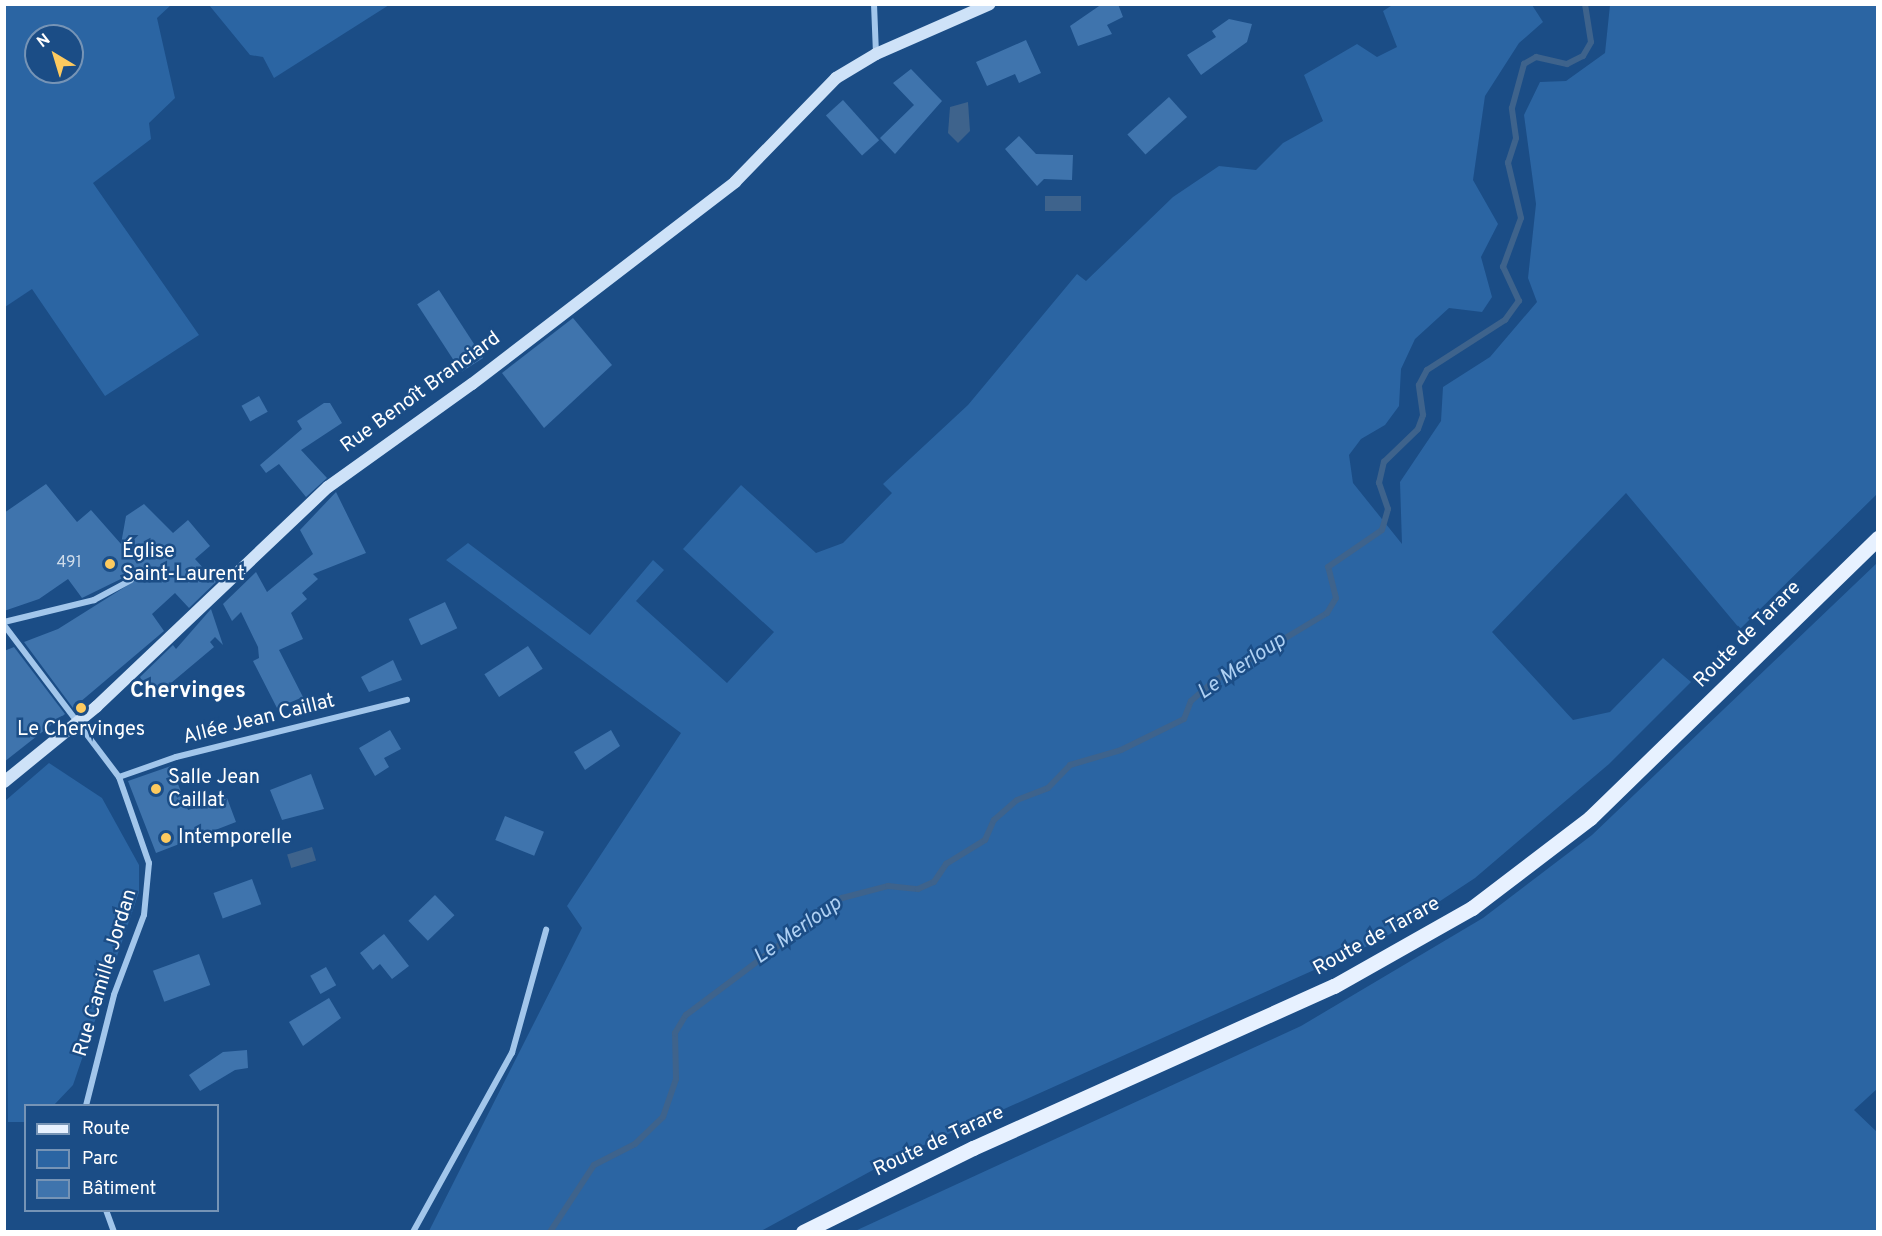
<!DOCTYPE html>
<html>
<head>
<meta charset="utf-8">
<style>
	body { margin:0 }
	#map { position:relative; width:1882px; height:1236px; overflow:hidden; background:#1b4d86; font-family:Overpass,sans-serif }
	div>[style] { position:absolute }
	.green>* { inset:0; background:#2b65a3 }
	.water>* { inset:0; background:#3e638c; transform-origin:0 0 }
	.stream>* { height:6px; margin:-3px; padding:0 3px; transform-origin:3px; border-radius:3px; background:#3e638c }
	.building>* { inset:0; background:#3f74ad; transform-origin:0 0 }
	.street>* { height:6px; margin:-3px; padding:0 3px; transform-origin:3px; border-radius:3px; background:#a2c6eb }
	.secondary>* { height:12px; margin:-6px; padding:0 6px; transform-origin:6px; border-radius:6px; background:#cee2f8 }
	.primary>* { height:15px; margin:-7.5px; padding:0 7.5px; transform-origin:7.5px; border-radius:7.5px; background:#e7f1ff }
	.dots>* { width:16px; height:16px; translate:-50% -50%; box-sizing:border-box; border:3px solid #1b4d86; border-radius:50% }
	span { translate:-50% -50%; white-space:nowrap; text-align:center; line-height:1.15; -webkit-text-stroke:5px #1b4d86; paint-order:stroke }
	.number-label { font-size:16px; color:#cfdcea }
	.number-label span { -webkit-text-stroke-width:0 }
	.street-label { font-size:20px; color:#fff }
	.poi-label { font-size:20px; color:#fff }
	.left { translate:0 -50%; text-align:left }
	.water-label { font-size:21px; color:#aed0f3; font-style:italic }
	.quarter-label { font-size:22px; color:#fff; font-weight:700 }
	.frame { position:absolute; inset:0; border:6px solid #fff; pointer-events:none }
	.legend { position:absolute; left:24px; top:1104px; width:195px; height:108px; box-sizing:border-box; background:#1b4d86; border:2px solid #7694b6; margin:0; padding:8px 10px; list-style:none; font-size:18px; color:#fff }
	.legend li { display:flex; align-items:center; gap:12px; height:30px }
	.legend b { width:30px; border:2px solid #7694b6 }
	.north { position:absolute; left:24px; top:24px; width:60px; height:60px; box-sizing:border-box; background:#1b4d86; border:2px solid #7694b6; border-radius:50%; rotate:322deg; font-size:16px; font-weight:700; line-height:24px; text-align:center; color:#fff }
	.north::after { content:''; display:block; margin:auto; width:21px; height:27px; background:#fdca5f; clip-path:polygon(50% 0,100% 100%,50% 72%,0 100%) }
</style>
</head>
<body>
<div id="map">
	<div class="green">
		<i style="clip-path:polygon(1394px 4px,1532px 5px,1543px 22px,1519px 43px,1485px 96px,1473px 180px,1498px 224px,1481px 257px,1492px 297px,1482px 312px,1449px 308px,1415px 339px,1401px 369px,1399px 406px,1385px 425px,1361px 439px,1349px 455px,1353px 483px,1402px 544px,1400px 482px,1441px 421px,1443px 387px,1490px 357px,1537px 302px,1528px 278px,1536px 204px,1524px 115px,1540px 82px,1566px 81px,1605px 53px,1610px 5px,1877px 5px,1877px 494px,1740px 629px,1626px 493px,1492px 632px,1573px 720px,1610px 712px,1663px 658px,1691px 682px,1609px 764px,1475px 878px,1381px 940px,895px 1158px,761px 1231px,429px 1231px,582px 928px,567px 906px,681px 733px,446px 560px,468px 543px,590px 635px,653px 560px,664px 570px,636px 601px,727px 683px,774px 632px,683px 549px,741px 485px,816px 553px,843px 543px,892px 493px,883px 484px,968px 405px,1077px 274px,1086px 281px,1173px 197px,1219px 166px,1256px 170px,1283px 143px,1323px 121px,1304px 75px,1357px 44px,1377px 57px,1397px 47px,1383px 11px)"></i>
		<i style="clip-path:polygon(evenodd,4px 5px,171px 5px,157px 18px,175px 98px,149px 123px,151px 139px,93px 183px,199px 335px,105px 396px,32px 289px,5px 307px,4px 5px,36px 36px,72px 36px,72px 72px,36px 72px,36px 36px)"></i>
		<i style="clip-path:polygon(209px 5px,389px 5px,274px 78px,263px 57px,250px 55px)"></i>
		<i style="clip-path:polygon(1877px 563px,1878px 1088px,1854px 1110px,1877px 1132px,1877px 1231px,855px 1231px,1301px 1026px,1483px 918px,1592px 835px)"></i>
		<i style="clip-path:polygon(49px 763px,102px 798px,139px 865px,139px 892px,73px 1085px,54px 1105px,26px 1106px,25px 1122px,8px 1122px,5px 801px)"></i>
	</div>
	<div class="water">
		<i style="clip-path:polygon(968px 102px,970px 131px,958px 143px,948px 133px,950px 107px)"></i>
		<i style="left:1045px;top:196px;width:36px;height:15px"></i>
		<i style="left:312px;top:847px;width:14px;height:26px;rotate:73deg"></i>
	</div>
	<div class="stream">
		<i style="left:550px;top:1232px;width:80px;rotate:-56.7deg"></i>
		<i style="left:594px;top:1165px;width:46px;rotate:-27.1deg"></i>
		<i style="left:635px;top:1144px;width:39px;rotate:-44deg"></i>
		<i style="left:663px;top:1117px;width:40px;rotate:-71.1deg"></i>
		<i style="left:676px;top:1079px;width:46px;rotate:-91.2deg"></i>
		<i style="left:675px;top:1033px;width:21px;rotate:-59deg"></i>
		<i style="left:686px;top:1015px;width:195px;rotate:-36.9deg"></i>
		<i style="left:842px;top:898px;width:48px;rotate:-14.6deg"></i>
		<i style="left:888px;top:886px;width:30px;rotate:6deg"></i>
		<i style="left:918px;top:889px;width:17px;rotate:-24deg"></i>
		<i style="left:934px;top:882px;width:22px;rotate:-56deg"></i>
		<i style="left:946px;top:864px;width:46px;rotate:-31.6deg"></i>
		<i style="left:985px;top:840px;width:22px;rotate:-66deg"></i>
		<i style="left:994px;top:820px;width:30px;rotate:-41deg"></i>
		<i style="left:1017px;top:800px;width:33px;rotate:-21deg"></i>
		<i style="left:1048px;top:788px;width:32px;rotate:-46deg"></i>
		<i style="left:1070px;top:765px;width:53px;rotate:-16.4deg"></i>
		<i style="left:1121px;top:750px;width:70px;rotate:-26.2deg"></i>
		<i style="left:1184px;top:719px;width:19px;rotate:-69deg"></i>
		<i style="left:1191px;top:701px;width:30px;rotate:-41deg"></i>
		<i style="left:1214px;top:681px;width:132px;rotate:-31deg"></i>
		<i style="left:1327px;top:613px;width:17px;rotate:-59deg"></i>
		<i style="left:1336px;top:598px;width:32px;rotate:-104deg"></i>
		<i style="left:1328px;top:567px;width:65px;rotate:-34.4deg"></i>
		<i style="left:1382px;top:530px;width:22px;rotate:-74deg"></i>
		<i style="left:1388px;top:509px;width:28px;rotate:-109deg"></i>
		<i style="left:1379px;top:483px;width:22px;rotate:-77deg"></i>
		<i style="left:1384px;top:462px;width:47px;rotate:-44.1deg"></i>
		<i style="left:1418px;top:429px;width:15px;rotate:-70deg"></i>
		<i style="left:1423px;top:415px;width:30px;rotate:-98deg"></i>
		<i style="left:1419px;top:385px;width:17px;rotate:-62deg"></i>
		<i style="left:1427px;top:370px;width:93px;rotate:-32.7deg"></i>
		<i style="left:1505px;top:320px;width:24px;rotate:-54deg"></i>
		<i style="left:1519px;top:301px;width:38px;rotate:-115deg"></i>
		<i style="left:1503px;top:267px;width:52px;rotate:-69.8deg"></i>
		<i style="left:1521px;top:218px;width:57px;rotate:-103.3deg"></i>
		<i style="left:1508px;top:163px;width:26px;rotate:-72deg"></i>
		<i style="left:1516px;top:138px;width:30px;rotate:-98deg"></i>
		<i style="left:1512px;top:108px;width:46px;rotate:-74.7deg"></i>
		<i style="left:1524px;top:64px;width:14px;rotate:-30deg"></i>
		<i style="left:1536px;top:57px;width:32px;rotate:13deg"></i>
		<i style="left:1567px;top:64px;width:18px;rotate:-27deg"></i>
		<i style="left:1583px;top:56px;width:16px;rotate:-60deg"></i>
		<i style="left:1591px;top:42px;width:38px;rotate:-99deg"></i>
	</div>
	<div class="building">
		<i style="clip-path:polygon(1102px 4px,1118px 4px,1123px 17px,1107px 25px,1112px 34px,1078px 46px,1070px 26px)"></i>
		<i style="clip-path:polygon(1229px 19px,1252px 24px,1247px 42px,1201px 75px,1187px 55px,1216px 37px,1212px 31px)"></i>
		<i style="clip-path:polygon(1026px 40px,1041px 73px,1019px 83px,1015px 74px,987px 86px,976px 62px)"></i>
		<i style="clip-path:polygon(911px 69px,942px 101px,895px 154px,880px 138px,914px 105px,893px 83px)"></i>
		<i style="left:1169px;top:97px;width:27px;height:56px;rotate:48deg"></i>
		<i style="left:843px;top:100px;width:54px;height:23px;rotate:48deg"></i>
		<i style="clip-path:polygon(1019px 136px,1036px 154px,1073px 155px,1072px 180px,1044px 179px,1037px 186px,1005px 149px)"></i>
		<i style="left:439px;top:290px;width:81px;height:26px;rotate:57deg"></i>
		<i style="clip-path:polygon(573px 318px,612px 365px,544px 428px,502px 373px)"></i>
		<i style="left:259px;top:396px;width:18px;height:20px;rotate:61deg"></i>
		<i style="clip-path:polygon(324px 403px,330px 403px,342px 423px,301px 450px,327px 478px,306px 497px,279px 464px,266px 473px,260px 465px,302px 429px,297px 421px)"></i>
		<i style="clip-path:polygon(46px 484px,77px 522px,91px 510px,121px 544px,126px 516px,144px 504px,173px 533px,188px 520px,210px 546px,195px 559px,216px 582px,189px 608px,175px 593px,152px 614px,164px 631px,73px 708px,24px 642px,58px 629px,136px 580px,129px 575px,82px 598px,68px 579px,39px 599px,4px 611px,4px 513px)"></i>
		<i style="clip-path:polygon(336px 492px,366px 553px,313px 574px,318px 579px,302px 593px,307px 599px,291px 613px,303px 639px,279px 650px,303px 697px,277px 708px,253px 661px,259px 658px,258px 647px,241px 612px,232px 621px,223px 604px,256px 572px,267px 592px,313px 554px,300px 530px)"></i>
		<i style="left:445px;top:602px;width:29px;height:40px;rotate:65deg"></i>
		<i style="clip-path:polygon(211px 609px,223px 645px,215px 637px,210px 642px,214px 647px,152px 699px,140px 677px,173px 645px,176px 649px)"></i>
		<i style="left:528px;top:646px;width:27px;height:52px;rotate:57deg"></i>
		<i style="clip-path:polygon(14px 647px,65px 714px,4px 762px,4px 651px)"></i>
		<i style="clip-path:polygon(393px 660px,402px 680px,369px 692px,361px 677px)"></i>
		<i style="clip-path:polygon(390px 730px,401px 749px,384px 758px,389px 767px,375px 776px,359px 748px)"></i>
		<i style="clip-path:polygon(611px 730px,620px 746px,585px 770px,574px 752px)"></i>
		<i style="clip-path:polygon(171px 766px,188px 810px,227px 798px,236px 822px,156px 853px,128px 781px)"></i>
		<i style="clip-path:polygon(311px 774px,324px 809px,282px 820px,270px 790px)"></i>
		<i style="left:505px;top:816px;width:42px;height:26px;rotate:22deg"></i>
		<i style="left:252px;top:879px;width:27px;height:41px;rotate:70deg"></i>
		<i style="left:435px;top:895px;width:28px;height:37px;rotate:46deg"></i>
		<i style="clip-path:polygon(384px 934px,409px 966px,392px 979px,380px 964px,373px 970px,360px 953px)"></i>
		<i style="left:199px;top:954px;width:33px;height:49px;rotate:70deg"></i>
		<i style="left:326px;top:967px;width:21px;height:18px;rotate:61deg"></i>
		<i style="clip-path:polygon(329px 998px,341px 1018px,303px 1046px,289px 1022px)"></i>
		<i style="clip-path:polygon(247px 1050px,248px 1068px,235px 1070px,200px 1091px,189px 1075px,223px 1052px)"></i>
	</div>
	<div class="street">
		<i style="left:874px;top:4px;width:50px;rotate:87.7deg"></i>
		<i style="left:4px;top:622px;width:93px;rotate:-13.7deg"></i>
		<i style="left:94px;top:600px;width:42px;rotate:-28.4deg"></i>
		<i style="left:4px;top:625px;width:191px;rotate:52.9deg"></i>
		<i style="left:119px;top:777px;width:91px;rotate:70.8deg"></i>
		<i style="left:149px;top:863px;width:52px;rotate:95.5deg"></i>
		<i style="left:144px;top:915px;width:85px;rotate:110.6deg"></i>
		<i style="left:114px;top:995px;width:114px;rotate:104.2deg"></i>
		<i style="left:119px;top:777px;width:60px;rotate:-19.3deg"></i>
		<i style="left:176px;top:757px;width:238px;rotate:-13.9deg"></i>
		<i style="left:106px;top:1210px;width:23px;rotate:70deg"></i>
		<i style="left:413px;top:1232px;width:205px;rotate:-61.1deg"></i>
		<i style="left:512px;top:1053px;width:128px;rotate:-74.5deg"></i>
	</div>
	<div class="secondary">
		<i style="left:4px;top:782px;width:119px;rotate:-39.2deg"></i>
		<i style="left:96px;top:707px;width:320px;rotate:-43.5deg"></i>
		<i style="left:328px;top:487px;width:177px;rotate:-35.6deg"></i>
		<i style="left:472px;top:384px;width:332px;rotate:-37.5deg"></i>
		<i style="left:735px;top:182px;width:145px;rotate:-45.8deg"></i>
		<i style="left:836px;top:78px;width:47px;rotate:-31deg"></i>
		<i style="left:876px;top:54px;width:124px;rotate:-23.7deg"></i>
	</div>
	<div class="primary">
		<i style="left:803px;top:1232px;width:190px;rotate:-26.3deg"></i>
		<i style="left:973px;top:1148px;width:396px;rotate:-24.2deg"></i>
		<i style="left:1334px;top:986px;width:159px;rotate:-29.5deg"></i>
		<i style="left:1472px;top:908px;width:148px;rotate:-37.3deg"></i>
		<i style="left:1590px;top:818px;width:402px;rotate:-44.2deg"></i>
	</div>
	<div class="dots">
		<i style="left:110px;top:564px;background:#fdca5f"></i>
		<i style="left:81px;top:708px;background:#fdca5f"></i>
		<i style="left:156px;top:789px;background:#fdca5f"></i>
		<i style="left:166px;top:838px;background:#fdca5f"></i>
	</div>
	<div class="number-label">
		<span style="left:69px;top:563px">491</span>
	</div>
	<div class="street-label">
		<span style="left:421px;top:393px;rotate:-36deg">Rue Benoît Branciard</span>
		<span style="left:1748px;top:635px;rotate:-45deg">Route de Tarare</span>
		<span style="left:259px;top:720px;rotate:-14deg">Allée Jean Caillat</span>
		<span style="left:1377px;top:937px;rotate:-29deg">Route de Tarare</span>
		<span style="left:106px;top:973px;rotate:-73deg">Rue Camille Jordan</span>
		<span style="left:939px;top:1142px;rotate:-25deg">Route de Tarare</span>
	</div>
	<div class="poi-label">
		<span class="left" style="left:122px;top:564px">Église<br>Saint-Laurent</span>
		<span style="left:81px;top:730px">Le Chervinges</span>
		<span class="left" style="left:168px;top:790px">Salle Jean<br>Caillat</span>
		<span class="left" style="left:178px;top:838px">Intemporelle</span>
	</div>
	<div class="water-label">
		<span style="left:1242px;top:667px;rotate:-34deg">Le Merloup</span>
		<span style="left:798px;top:931px;rotate:-35deg">Le Merloup</span>
	</div>
	<div class="quarter-label">
		<span style="left:188px;top:692px">Chervinges</span>
	</div>
	<div class="frame"></div>
	<ul class="legend">
	<li><b style="height:8px;background:#e7f1ff"></b>Route</li>
	<li><b style="height:16px;background:#2b65a3"></b>Parc</li>
	<li><b style="height:16px;background:#3f74ad"></b>Bâtiment</li>
	</ul>
	<div class="north">N</div>
</div>
</body>
</html>
